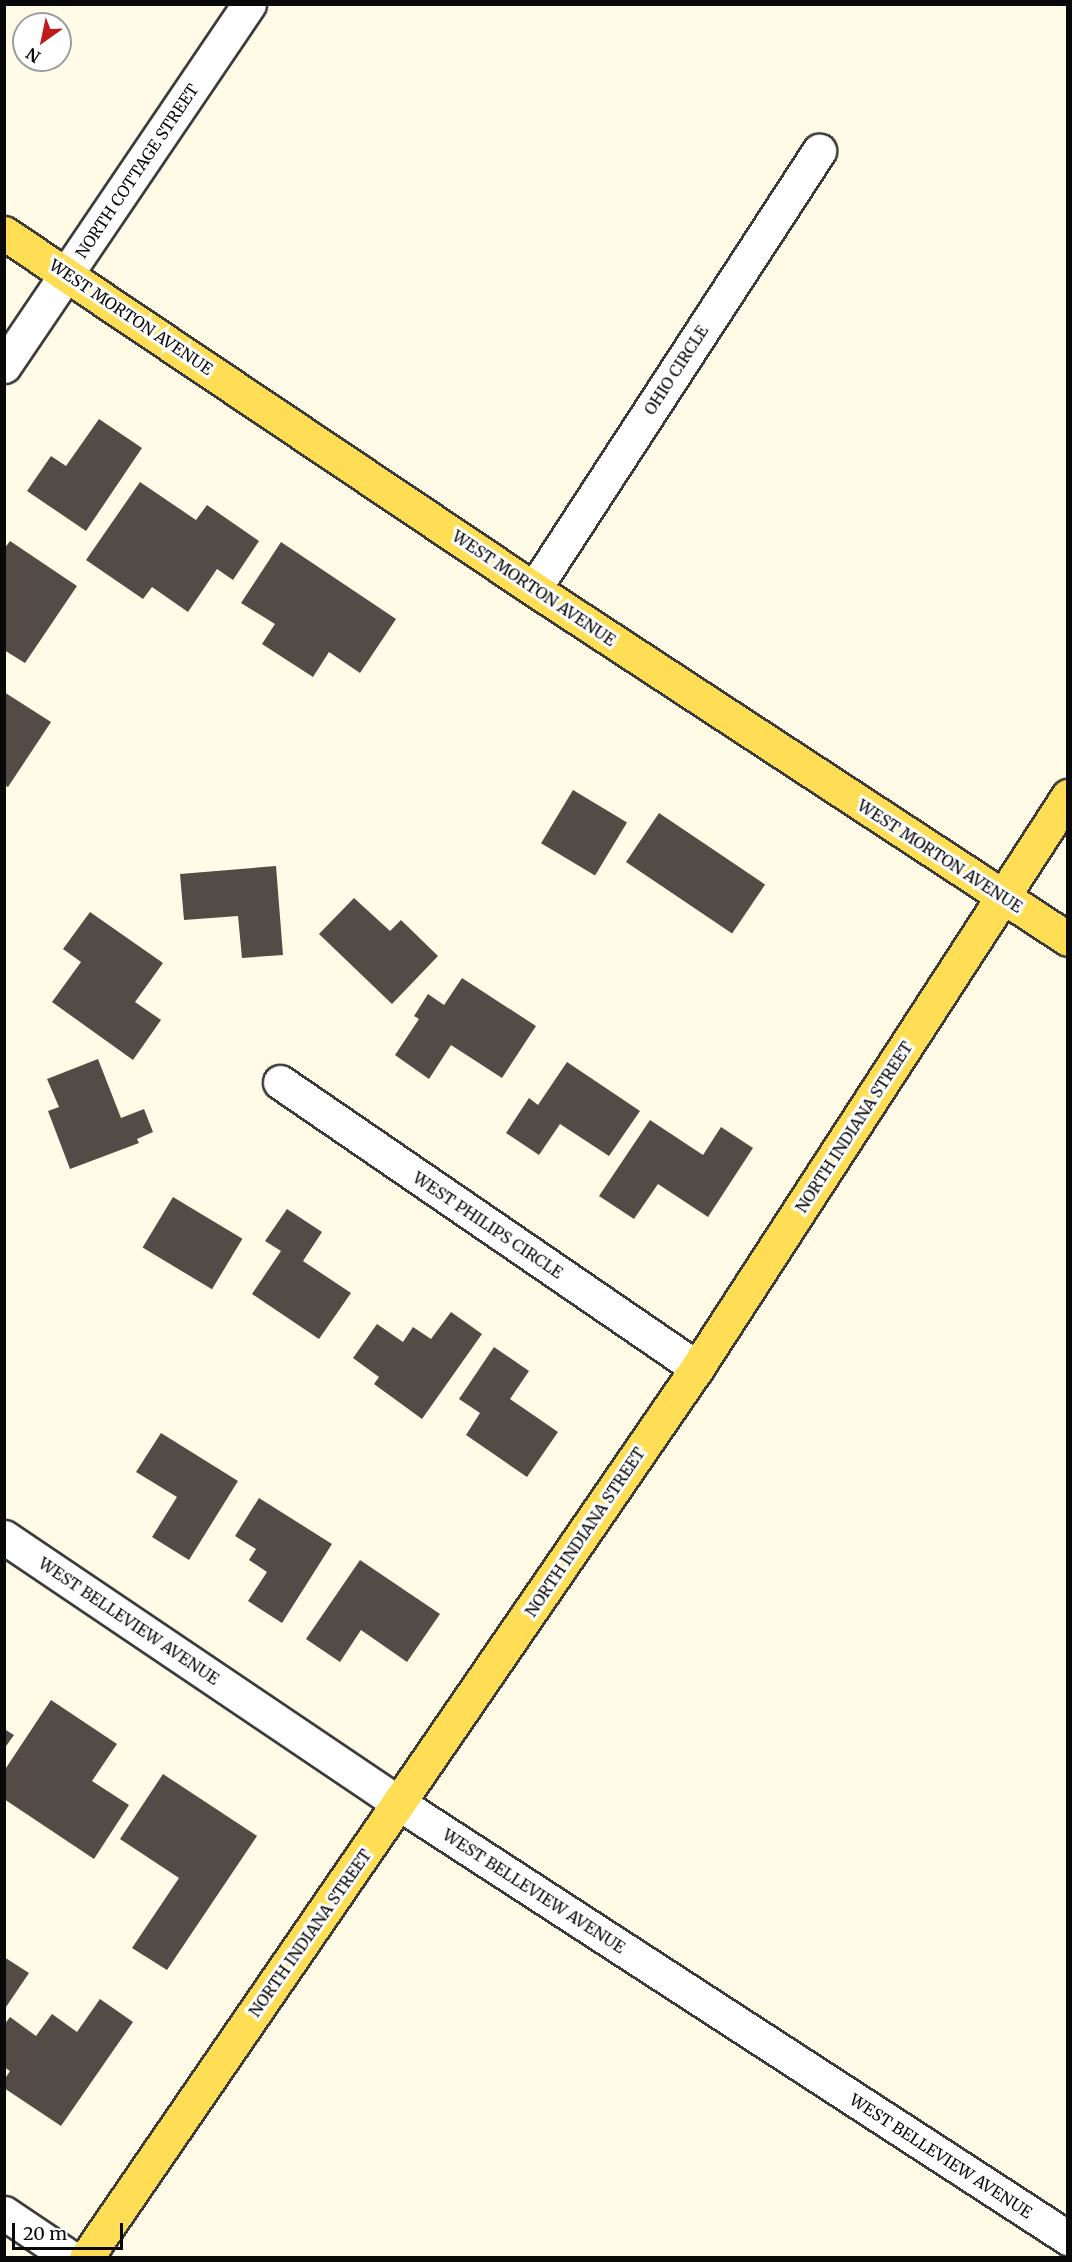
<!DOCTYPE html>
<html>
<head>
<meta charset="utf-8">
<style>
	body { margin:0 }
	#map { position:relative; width:1072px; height:2262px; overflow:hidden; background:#fffbe6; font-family:Merriweather,serif }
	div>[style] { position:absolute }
	.building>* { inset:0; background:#534b45; transform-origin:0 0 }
	.roads { filter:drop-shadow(2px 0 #3c3c3c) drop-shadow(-2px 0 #3c3c3c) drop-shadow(0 2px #3c3c3c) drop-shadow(0 -2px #3c3c3c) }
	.minor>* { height:33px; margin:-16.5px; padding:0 16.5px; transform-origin:16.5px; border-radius:16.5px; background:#fff }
	.major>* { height:33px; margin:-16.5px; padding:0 16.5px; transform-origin:16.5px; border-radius:16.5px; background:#ffde56 }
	span { translate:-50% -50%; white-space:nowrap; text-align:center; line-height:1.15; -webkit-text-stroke:6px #fff; paint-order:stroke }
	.street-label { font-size:16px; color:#090909 }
	.frame { position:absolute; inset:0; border:6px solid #090909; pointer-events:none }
	.north { position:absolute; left:12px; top:12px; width:60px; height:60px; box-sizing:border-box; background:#fff; border:2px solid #9d9d9d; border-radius:50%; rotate:213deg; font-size:16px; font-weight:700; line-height:24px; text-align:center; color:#090909 }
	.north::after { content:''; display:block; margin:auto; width:21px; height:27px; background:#c01b1b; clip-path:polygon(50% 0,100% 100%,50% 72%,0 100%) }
	.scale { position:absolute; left:12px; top:2223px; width:111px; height:27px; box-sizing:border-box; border:3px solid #090909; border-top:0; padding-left:8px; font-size:18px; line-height:21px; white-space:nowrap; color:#090909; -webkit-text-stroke:4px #fff; paint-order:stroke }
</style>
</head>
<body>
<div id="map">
	<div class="building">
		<i style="clip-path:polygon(99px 419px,142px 448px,86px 531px,27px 491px,51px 456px,66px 466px)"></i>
		<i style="clip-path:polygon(140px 482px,196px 520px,207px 505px,259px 541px,233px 580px,217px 569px,188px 612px,152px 587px,143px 599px,86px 560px)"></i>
		<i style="clip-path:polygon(10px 541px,77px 586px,25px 663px,4px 650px,4px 549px)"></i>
		<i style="clip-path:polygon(281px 542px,396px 619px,360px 673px,329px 652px,313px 677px,262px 644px,275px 624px,241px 603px)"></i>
		<i style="clip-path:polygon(4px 692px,51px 722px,8px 787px,4px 785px)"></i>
		<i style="left:573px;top:790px;width:63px;height:62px;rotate:31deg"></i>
		<i style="left:659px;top:813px;width:128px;height:59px;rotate:34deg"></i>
		<i style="clip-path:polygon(276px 866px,283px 955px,242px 958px,238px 916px,184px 920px,180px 874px)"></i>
		<i style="clip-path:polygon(354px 898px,390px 931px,401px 920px,438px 956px,392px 1004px,319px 934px)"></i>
		<i style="clip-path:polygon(90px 912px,163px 963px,135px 1002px,161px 1020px,133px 1060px,52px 1002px,81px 962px,63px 949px)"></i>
		<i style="clip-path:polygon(462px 978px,536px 1026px,502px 1078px,451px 1045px,429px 1079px,395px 1055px,419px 1019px,414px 1016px,428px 994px,444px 1005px)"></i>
		<i style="clip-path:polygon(98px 1059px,121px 1118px,144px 1109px,153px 1132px,137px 1139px,139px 1143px,70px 1169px,48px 1111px,59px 1107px,47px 1079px)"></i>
		<i style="clip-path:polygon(567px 1062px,640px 1111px,609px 1156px,560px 1124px,539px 1155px,506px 1133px,529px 1098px,538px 1105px)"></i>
		<i style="clip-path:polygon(650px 1120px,703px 1155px,721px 1127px,753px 1148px,708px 1217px,658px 1184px,634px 1219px,599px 1196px)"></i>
		<i style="left:173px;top:1197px;width:81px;height:59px;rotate:31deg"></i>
		<i style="clip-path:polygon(287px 1209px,322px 1232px,303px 1261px,351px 1293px,319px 1339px,252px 1294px,281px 1251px,265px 1241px)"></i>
		<i style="clip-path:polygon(451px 1312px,482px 1334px,422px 1419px,374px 1384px,379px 1377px,353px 1358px,377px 1324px,403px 1342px,413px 1327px,431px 1339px)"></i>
		<i style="clip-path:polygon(494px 1347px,529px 1371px,510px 1399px,558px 1432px,527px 1477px,466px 1435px,480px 1413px,459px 1399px)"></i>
		<i style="clip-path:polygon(161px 1433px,238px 1481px,189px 1560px,152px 1537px,177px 1497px,136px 1472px)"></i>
		<i style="clip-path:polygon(259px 1498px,332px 1544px,282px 1623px,248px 1601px,267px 1572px,249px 1560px,256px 1549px,235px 1536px)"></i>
		<i style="clip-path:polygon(360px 1560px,440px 1614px,407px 1662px,361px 1630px,340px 1662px,306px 1639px)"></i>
		<i style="clip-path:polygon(51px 1700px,117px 1744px,92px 1781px,129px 1805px,94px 1859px,4px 1799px,4px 1771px)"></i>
		<i style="clip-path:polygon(4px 1729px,14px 1735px,4px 1749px)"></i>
		<i style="clip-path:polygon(163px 1774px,257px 1836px,167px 1970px,132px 1948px,179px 1878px,120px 1839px)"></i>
		<i style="clip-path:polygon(4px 1957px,29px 1973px,4px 2010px)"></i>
		<i style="clip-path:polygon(100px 1999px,133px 2022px,61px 2126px,4px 2088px,4px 2080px,10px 2071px,4px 2067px,4px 2025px,10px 2017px,36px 2036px,52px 2014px,77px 2032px)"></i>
	</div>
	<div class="roads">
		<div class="minor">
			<i style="left:4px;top:366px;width:437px;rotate:-55.9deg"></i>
			<i style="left:534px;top:589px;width:523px;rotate:-56.95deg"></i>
			<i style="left:280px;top:1082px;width:506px;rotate:34.44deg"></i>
			<i style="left:4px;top:1537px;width:478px;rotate:34deg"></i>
			<i style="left:400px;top:1804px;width:797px;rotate:33.01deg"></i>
			<i style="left:4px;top:2213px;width:81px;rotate:33.9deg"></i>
		</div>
		<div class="major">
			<i style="left:4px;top:233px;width:638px;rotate:33.89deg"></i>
			<i style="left:534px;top:589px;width:638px;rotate:33.24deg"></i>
			<i style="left:86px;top:2258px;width:1080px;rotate:-55.53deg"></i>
			<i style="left:697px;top:1368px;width:682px;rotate:-57.03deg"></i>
		</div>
	</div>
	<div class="street-label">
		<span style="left:137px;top:171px;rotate:-56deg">NORTH COTTAGE STREET</span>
		<span style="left:131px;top:317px;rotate:34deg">WEST MORTON AVENUE</span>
		<span style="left:676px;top:370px;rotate:-57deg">OHIO CIRCLE</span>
		<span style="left:534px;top:588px;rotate:34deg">WEST MORTON AVENUE</span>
		<span style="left:940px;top:856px;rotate:33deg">WEST MORTON AVENUE</span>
		<span style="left:854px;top:1127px;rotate:-57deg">NORTH INDIANA STREET</span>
		<span style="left:488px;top:1225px;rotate:34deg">WEST PHILIPS CIRCLE</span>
		<span style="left:585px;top:1532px;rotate:-56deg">NORTH INDIANA STREET</span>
		<span style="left:129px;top:1621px;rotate:34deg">WEST BELLEVIEW AVENUE</span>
		<span style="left:534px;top:1891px;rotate:33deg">WEST BELLEVIEW AVENUE</span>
		<span style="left:310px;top:1933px;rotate:-55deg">NORTH INDIANA STREET</span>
		<span style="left:941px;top:2156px;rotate:33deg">WEST BELLEVIEW AVENUE</span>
	</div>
	<div class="frame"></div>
	<div class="north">N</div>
	<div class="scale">20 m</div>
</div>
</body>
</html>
